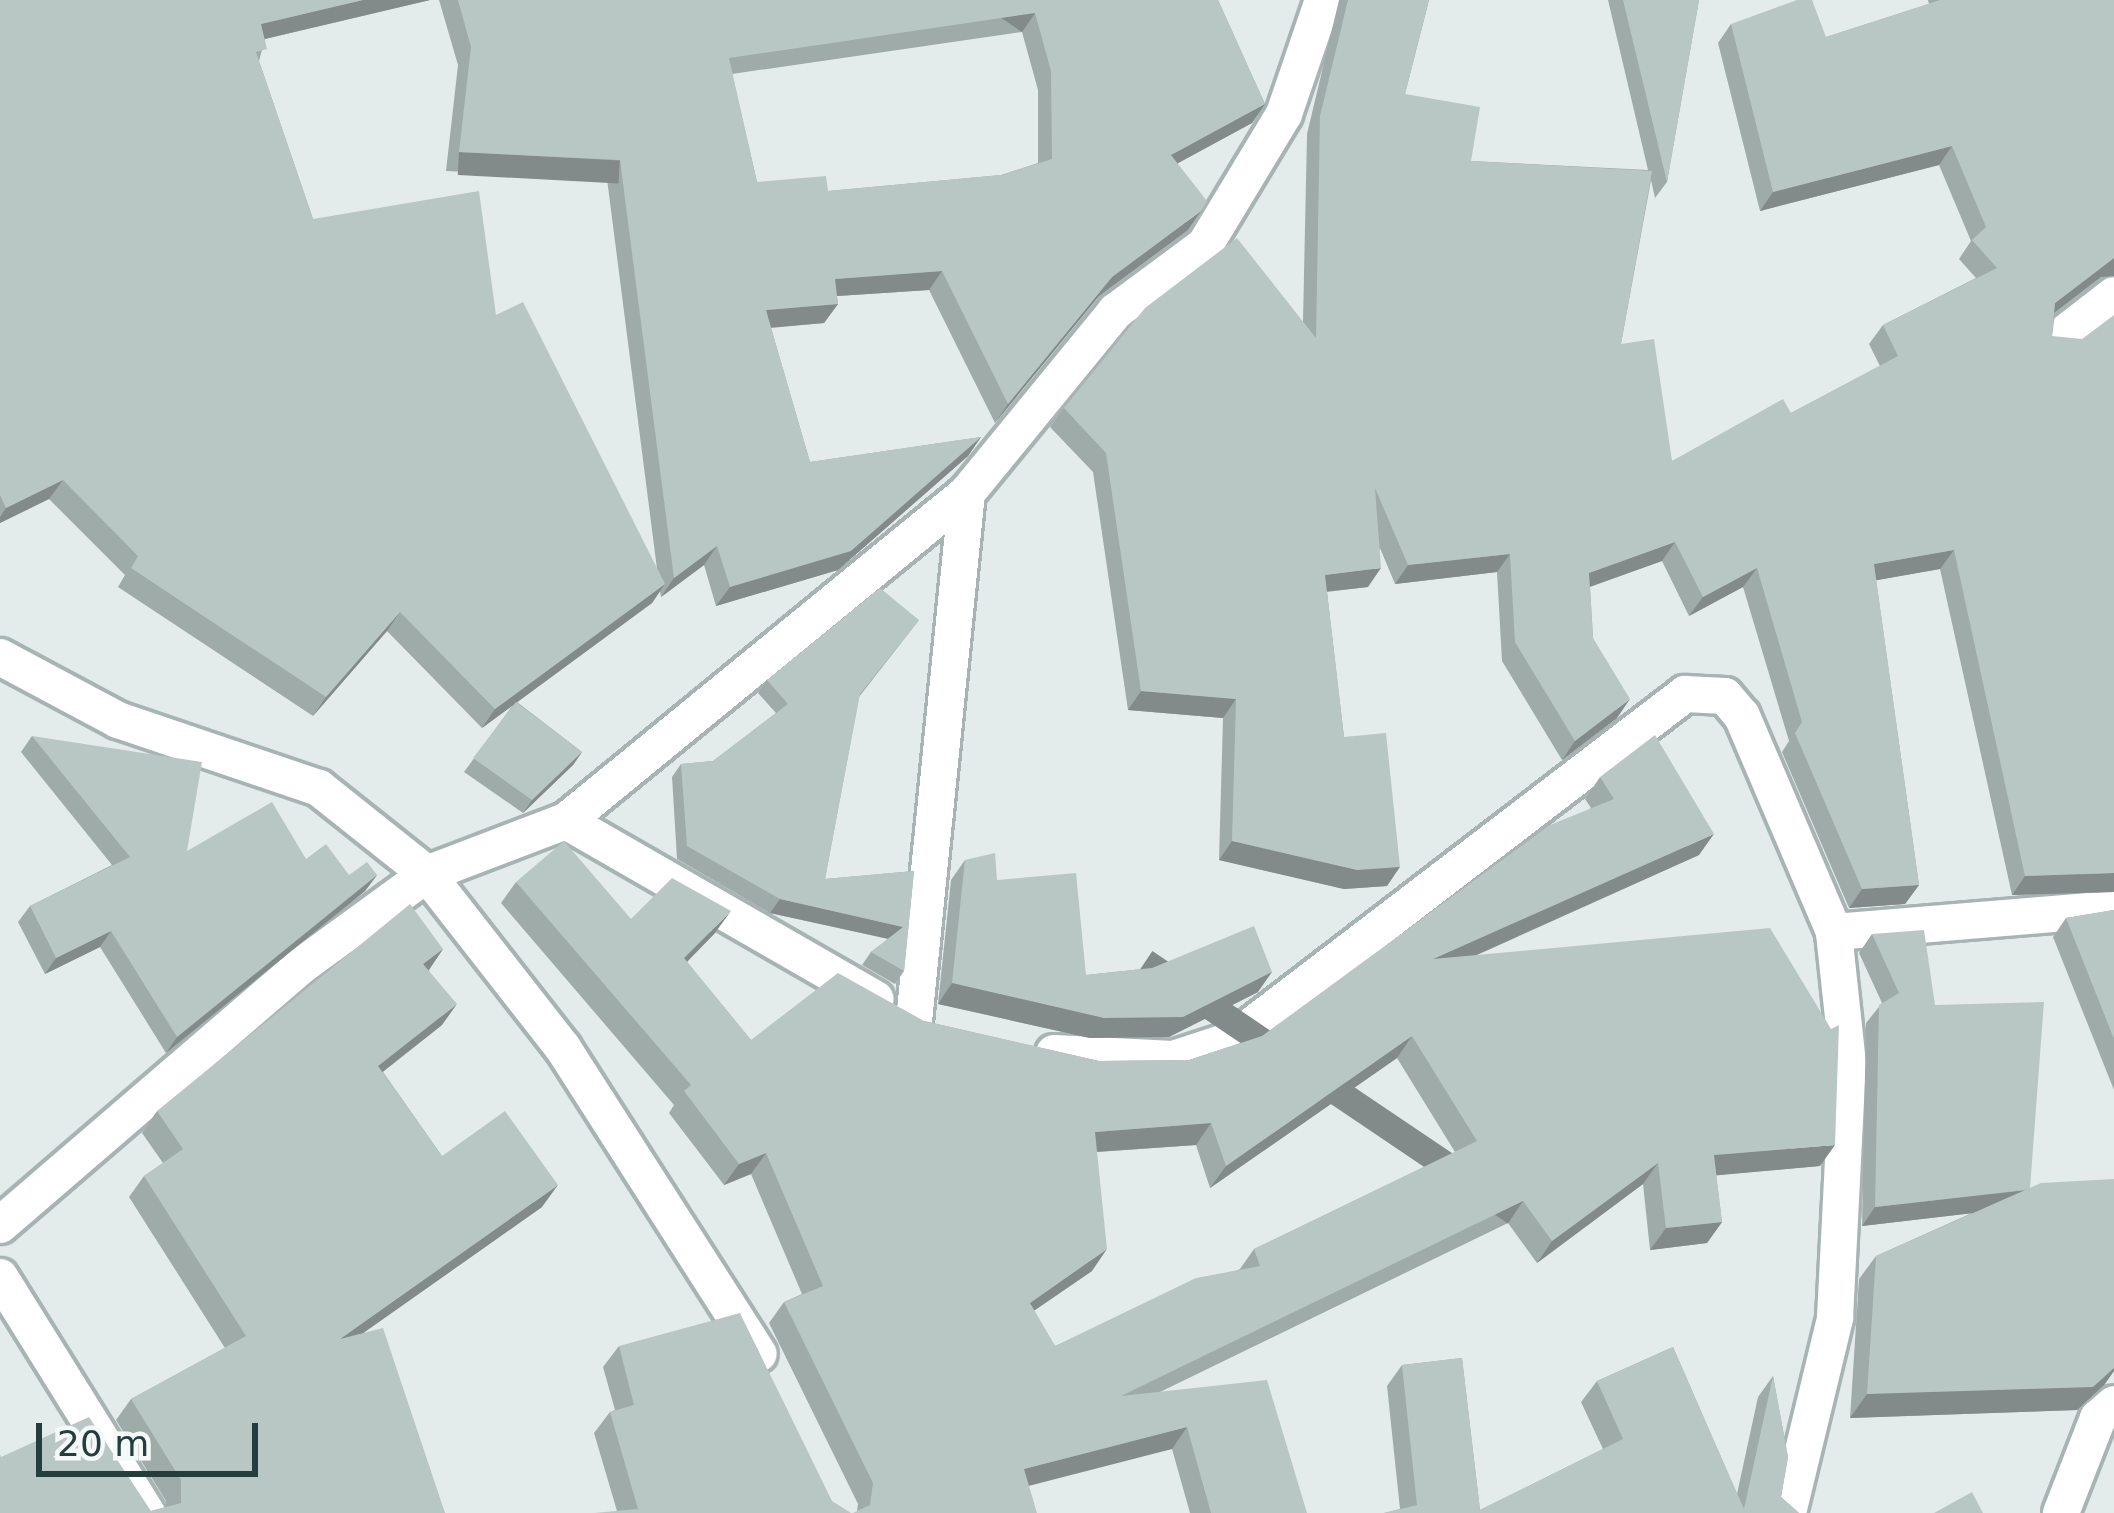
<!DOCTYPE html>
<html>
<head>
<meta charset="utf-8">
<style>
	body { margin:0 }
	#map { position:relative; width:2114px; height:1513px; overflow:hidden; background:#e4eceb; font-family:"DejaVu Sans",sans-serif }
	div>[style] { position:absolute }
	.roads { filter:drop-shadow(3px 0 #a7b4b3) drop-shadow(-3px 0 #a7b4b3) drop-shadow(0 3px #a7b4b3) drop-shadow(0 -3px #a7b4b3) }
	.minor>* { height:36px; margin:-18px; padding:0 18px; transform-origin:18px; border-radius:18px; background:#fff }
	.wall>* { inset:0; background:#9faba9 }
	.shaded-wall>* { inset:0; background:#828b89; transform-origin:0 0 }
	.building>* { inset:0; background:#b9c7c4 }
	span { translate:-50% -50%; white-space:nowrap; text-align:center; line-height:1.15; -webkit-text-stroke:9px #f4f9f8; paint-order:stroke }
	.scale { position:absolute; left:36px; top:1423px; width:222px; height:54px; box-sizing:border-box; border:6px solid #243d3d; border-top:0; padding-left:15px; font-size:36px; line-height:42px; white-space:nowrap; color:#243d3d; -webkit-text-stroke:9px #f4f9f8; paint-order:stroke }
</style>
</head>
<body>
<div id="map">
	<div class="roads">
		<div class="minor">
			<i style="left:2056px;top:340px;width:73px;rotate:-37.8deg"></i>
			<i style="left:0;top:657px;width:134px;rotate:28.1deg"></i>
			<i style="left:118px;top:720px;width:212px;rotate:18.7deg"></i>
			<i style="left:319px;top:788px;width:138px;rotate:38.5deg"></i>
			<i style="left:427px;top:874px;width:221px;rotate:52deg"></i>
			<i style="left:563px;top:1048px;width:363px;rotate:57.4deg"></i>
			<i style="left:566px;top:821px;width:357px;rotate:29.9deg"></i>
			<i style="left:914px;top:1021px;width:531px;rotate:-84.27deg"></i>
			<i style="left:967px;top:493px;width:235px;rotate:-50.7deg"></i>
			<i style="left:1116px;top:311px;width:111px;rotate:-36.6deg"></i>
			<i style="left:1205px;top:245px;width:153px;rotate:-58.9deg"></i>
			<i style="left:1284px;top:114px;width:120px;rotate:-71.1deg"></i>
			<i style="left:1054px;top:1053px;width:119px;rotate:2.9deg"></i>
			<i style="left:1173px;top:1059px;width:64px;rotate:-18.2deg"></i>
			<i style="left:1234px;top:1039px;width:568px;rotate:-37.41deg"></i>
			<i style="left:1685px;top:694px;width:40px;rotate:2.9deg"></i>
			<i style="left:1725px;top:696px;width:26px;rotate:50deg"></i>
			<i style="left:1742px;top:716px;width:235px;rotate:66.9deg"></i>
			<i style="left:1834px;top:932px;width:281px;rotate:-4.7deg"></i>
			<i style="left:0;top:1225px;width:397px;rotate:-40.7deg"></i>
			<i style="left:301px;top:966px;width:156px;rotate:-36.1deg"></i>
			<i style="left:427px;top:874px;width:149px;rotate:-20.9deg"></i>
			<i style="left:566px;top:821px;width:518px;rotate:-39.28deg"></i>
			<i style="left:0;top:1277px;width:278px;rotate:58.1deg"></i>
			<i style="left:1788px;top:1513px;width:201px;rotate:-76.4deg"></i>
			<i style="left:1835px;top:1318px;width:254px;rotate:-87.1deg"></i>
			<i style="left:1848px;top:1064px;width:133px;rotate:-96.1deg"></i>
			<i style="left:2061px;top:1513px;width:102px;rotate:-68.7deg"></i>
			<i style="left:2098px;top:1418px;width:21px;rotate:-41deg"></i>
		</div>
	</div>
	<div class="wall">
		<i style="clip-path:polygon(evenodd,0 0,430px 0,265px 39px,259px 61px,313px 219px,496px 315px,657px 569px,607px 179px,446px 171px,458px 65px,439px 0,1218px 0,1265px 104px,1252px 123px,1178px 163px,1188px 230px,1099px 296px,995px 423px,929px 290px,837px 296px,838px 304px,824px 323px,771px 328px,810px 462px,981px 437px,968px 456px,838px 570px,716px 606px,704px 565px,661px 597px,660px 591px,652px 603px,517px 702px,582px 752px,573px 765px,523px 813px,464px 772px,513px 705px,482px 728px,387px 631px,313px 716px,118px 587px,125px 575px,49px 499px,0 523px,0 0,1022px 32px,1038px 90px,1038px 163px,1001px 175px,828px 191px,757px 182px,732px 74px,1022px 32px)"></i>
		<i style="clip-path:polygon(1339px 0,1429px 0,1405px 94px,1471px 161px,1648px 170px,1608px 0,1699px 0,1667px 182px,1655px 198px,1651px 180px,1621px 344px,1672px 461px,1791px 413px,1880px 366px,1869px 344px,1883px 325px,1976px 278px,1959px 259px,1971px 241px,1939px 165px,1760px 211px,1718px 43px,1731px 24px,1826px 37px,1929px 4px,1928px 0,2114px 0,2114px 276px,2101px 277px,2055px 313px,2052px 336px,2114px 892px,2012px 895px,1940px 569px,1876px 580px,1919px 885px,1905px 904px,1849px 908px,1782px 752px,1789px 741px,1743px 587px,1689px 616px,1662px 561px,1590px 587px,1593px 638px,1617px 718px,1562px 760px,1502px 661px,1497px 572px,1395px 584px,1380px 548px,1368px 587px,1327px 592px,1344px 737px,1387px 886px,1344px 889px,1219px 860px,1223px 718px,1128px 710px,1093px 472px,1050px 427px,1064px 408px,1303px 322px,1307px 134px)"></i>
		<i style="clip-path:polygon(919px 620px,859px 697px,825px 879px,914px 871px,904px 971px,895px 984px,862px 965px,871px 952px,888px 939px,770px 913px,677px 859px,672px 777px,681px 764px,713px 761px,776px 713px,758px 693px,767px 680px)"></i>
		<i style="clip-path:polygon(32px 736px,187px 851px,306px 859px,349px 875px,377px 875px,365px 891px,166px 1053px,100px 947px,45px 974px,18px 922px,30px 906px,112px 865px,21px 752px)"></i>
		<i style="clip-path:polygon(evenodd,1600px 777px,1699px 855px,1475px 956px,1820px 1166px,1716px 1175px,1722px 1222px,1707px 1243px,1650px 1250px,1643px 1184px,1537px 1263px,1508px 1223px,1160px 1392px,1307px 1513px,1190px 1513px,1172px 1449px,857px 1511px,858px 1504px,769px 1323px,784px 1302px,802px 1294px,751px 1174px,724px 1185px,669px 1113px,674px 1105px,501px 903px,516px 882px,631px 919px,715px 933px,687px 962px,751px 1040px,924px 1021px,1099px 1061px,1189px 1060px,1262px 1036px,1591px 808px,1585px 799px,1600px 777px,1397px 1058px,1455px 1152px,1254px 1249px,1240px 1269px,1055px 1346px,1034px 1311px,1092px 1271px,1097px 1152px,1196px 1145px,1210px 1188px,1397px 1058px)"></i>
		<i style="clip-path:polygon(965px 860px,997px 880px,1086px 975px,1152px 968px,1258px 992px,1169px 1037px,1090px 1038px,938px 1004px,951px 880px)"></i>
		<i style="clip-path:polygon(2114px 910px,2114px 1090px,2053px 937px,2066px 918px)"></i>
		<i style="clip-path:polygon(1872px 934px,1935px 1005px,2030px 1188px,2105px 1384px,2077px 1410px,1850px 1418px,1859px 1279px,1876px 1256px,1972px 1213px,1862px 1226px,1866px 1023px,1882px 1003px,1859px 953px)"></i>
		<i style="clip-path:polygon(443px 949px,429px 970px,442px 1025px,383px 1072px,442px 1156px,542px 1207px,363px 1333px,445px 1513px,0 1513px,1px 1457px,151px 1511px,166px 1507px,166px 1501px,116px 1420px,131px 1399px,225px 1348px,129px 1197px,144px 1176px,163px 1163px,142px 1133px,157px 1111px)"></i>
		<i style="clip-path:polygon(619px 1346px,832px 1501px,617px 1511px,594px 1433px,610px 1412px,615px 1410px,603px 1367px)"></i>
		<i style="clip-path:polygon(1673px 1347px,1737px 1494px,1758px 1397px,1773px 1376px,1788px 1457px,1781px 1497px,1799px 1513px,1384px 1513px,1400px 1509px,1387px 1386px,1402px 1365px,1462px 1358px,1480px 1510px,1603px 1449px,1581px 1402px,1597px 1381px)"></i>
	</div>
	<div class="shaded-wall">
		<i style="clip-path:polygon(363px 0,430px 0,248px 43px,261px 24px)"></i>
		<i style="left:1035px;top:13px;width:23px;height:309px;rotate:124deg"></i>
		<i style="clip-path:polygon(1265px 104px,1252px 123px,1158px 174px,1171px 155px)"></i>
		<i style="clip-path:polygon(1952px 146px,1939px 165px,1760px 211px,1773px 192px)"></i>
		<i style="left:459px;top:152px;width:161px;height:23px;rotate:3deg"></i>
		<i style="clip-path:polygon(1201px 211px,1188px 230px,1099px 296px,995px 423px,1008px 404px,1112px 277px)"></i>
		<i style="clip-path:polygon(2114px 258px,2114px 276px,2101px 277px,2042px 322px,2055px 303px)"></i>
		<i style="clip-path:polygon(942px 271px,929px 290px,822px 297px,835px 279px)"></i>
		<i style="clip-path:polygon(838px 304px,824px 323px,753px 329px,766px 310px)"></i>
		<i style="clip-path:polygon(981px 437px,968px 456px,838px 570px,716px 606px,730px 587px)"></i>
		<i style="clip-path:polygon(63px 480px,49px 499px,0 523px,0 517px,6px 508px)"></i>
		<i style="clip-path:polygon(1675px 542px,1662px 561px,1575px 592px,1589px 573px)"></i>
		<i style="clip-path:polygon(717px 546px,704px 565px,661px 597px,674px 578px)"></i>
		<i style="clip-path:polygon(1954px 550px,1940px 569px,1861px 583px,1874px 564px)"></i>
		<i style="clip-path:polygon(1510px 554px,1497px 572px,1395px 584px,1408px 565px)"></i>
		<i style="clip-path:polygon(1381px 568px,1368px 587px,1312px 593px,1325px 575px)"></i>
		<i style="clip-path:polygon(1757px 568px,1743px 587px,1689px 616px,1703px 597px)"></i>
		<i style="clip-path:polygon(665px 584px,652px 603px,482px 728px,495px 709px)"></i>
		<i style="clip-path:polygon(400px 612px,387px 631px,313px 716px,326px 697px)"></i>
		<i style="clip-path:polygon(1141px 691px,1236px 699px,1223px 718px,1128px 710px)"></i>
		<i style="clip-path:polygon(1630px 699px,1617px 718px,1562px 760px,1575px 741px)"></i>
		<i style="clip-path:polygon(582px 752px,573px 765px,523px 813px,532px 800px)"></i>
		<i style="clip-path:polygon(1714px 834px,1699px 855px,1418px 981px,1433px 959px)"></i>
		<i style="clip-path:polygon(1232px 841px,1400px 867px,1387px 886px,1344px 889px,1219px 860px)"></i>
		<i style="clip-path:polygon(2114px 873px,2114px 892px,2012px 895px,2025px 876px)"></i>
		<i style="clip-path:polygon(377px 875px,365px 891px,166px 1053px,177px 1037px)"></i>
		<i style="clip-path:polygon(1919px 885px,1905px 904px,1849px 908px,1862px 889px)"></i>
		<i style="clip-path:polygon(780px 899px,903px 927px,894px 940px,770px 913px)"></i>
		<i style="clip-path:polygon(731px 911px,715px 933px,669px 980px,684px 958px)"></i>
		<i style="clip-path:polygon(111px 931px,100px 947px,45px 974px,56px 958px)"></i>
		<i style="clip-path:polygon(443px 949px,428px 971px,423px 964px)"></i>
		<i style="clip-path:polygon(1272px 972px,1258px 992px,1169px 1037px,1090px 1038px,938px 1004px,952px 983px)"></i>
		<i style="clip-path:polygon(457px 1004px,442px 1025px,363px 1087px,378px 1066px)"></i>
		<i style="clip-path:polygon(1412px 1036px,1397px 1058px,1210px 1188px,1226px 1166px)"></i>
		<i style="clip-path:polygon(1211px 1123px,1196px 1145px,1080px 1153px,1095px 1132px)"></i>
		<i style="clip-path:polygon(1835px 1145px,1820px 1166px,1699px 1177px,1714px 1155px)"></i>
		<i style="clip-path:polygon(766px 1153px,751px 1174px,724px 1185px,739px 1164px)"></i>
		<i style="clip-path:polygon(1658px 1163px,1643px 1184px,1537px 1263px,1552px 1241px)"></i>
		<i style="clip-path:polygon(558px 1185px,542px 1207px,325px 1360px,340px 1339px)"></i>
		<i style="clip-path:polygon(2029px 1190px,2017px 1208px,1862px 1226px,1875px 1207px)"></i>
		<i style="left:1523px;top:1201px;width:27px;height:447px;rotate:124deg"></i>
		<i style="clip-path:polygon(1722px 1222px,1707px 1243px,1650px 1250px,1666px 1228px)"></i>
		<i style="clip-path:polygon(1107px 1249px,1092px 1271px,1014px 1324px,1030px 1303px)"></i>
		<i style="clip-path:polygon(2114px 1368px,2114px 1371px,2105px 1384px,2077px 1410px,1850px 1418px,1867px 1394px)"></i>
		<i style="clip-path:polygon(1187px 1427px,1172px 1449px,1009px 1491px,1024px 1469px)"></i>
	</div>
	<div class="building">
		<i style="clip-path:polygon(0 0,363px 0,261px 24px,267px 49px,256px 52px,313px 219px,479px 191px,496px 315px,523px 302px,665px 584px,495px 709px,400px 612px,326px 697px,131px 568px,138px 556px,63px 480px,6px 508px,0 495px)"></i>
		<i style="clip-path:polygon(evenodd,458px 0,1218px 0,1265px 104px,1171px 155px,1207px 201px,1201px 211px,1112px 277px,1008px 404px,942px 271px,835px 279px,838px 304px,766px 310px,810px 462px,981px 437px,851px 551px,730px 587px,717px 546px,674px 578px,620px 160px,459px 152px,471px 47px,458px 0,1035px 13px,1051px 71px,1052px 159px,1001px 175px,828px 191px,826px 176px,757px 182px,729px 58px,1035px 13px)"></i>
		<i style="clip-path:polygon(1348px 0,1429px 0,1405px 94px,1480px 107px,1471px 161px,1652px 171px,1621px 344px,1654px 339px,1672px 461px,1783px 399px,1791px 413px,1898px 356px,1883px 325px,1997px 268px,1972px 240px,1986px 227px,1952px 146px,1773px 192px,1731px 24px,1797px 0,1812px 0,1826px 37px,1940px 0,2114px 0,2114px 258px,2055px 303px,2052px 336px,2082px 339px,2114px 315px,2114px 873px,2025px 876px,1954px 550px,1874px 564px,1919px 885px,1862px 889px,1795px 733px,1802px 722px,1757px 568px,1703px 597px,1675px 542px,1589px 573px,1593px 638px,1630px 699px,1575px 741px,1515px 642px,1510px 554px,1408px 565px,1375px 488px,1381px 568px,1325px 575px,1344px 737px,1386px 733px,1400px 867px,1357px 870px,1232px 841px,1236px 699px,1141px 691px,1106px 453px,1064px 408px,1145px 308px,1237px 238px,1316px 338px,1320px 116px)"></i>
		<i style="clip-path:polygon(1623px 0,1699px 0,1667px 182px)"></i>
		<i style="clip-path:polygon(880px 588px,919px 620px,860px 694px,825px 879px,914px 871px,904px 971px,871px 952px,903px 927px,780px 899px,687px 846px,681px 764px,713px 761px,788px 704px,767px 680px)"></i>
		<i style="clip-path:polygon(516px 702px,582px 752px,532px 800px,473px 758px)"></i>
		<i style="clip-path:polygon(evenodd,1655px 735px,1714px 834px,1433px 959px,1770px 928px,1831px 1029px,1839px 1025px,1835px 1145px,1714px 1155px,1722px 1222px,1666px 1228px,1658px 1163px,1552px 1241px,1523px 1201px,1121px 1396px,1267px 1380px,1307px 1513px,1211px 1513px,1187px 1427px,1024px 1469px,1037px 1513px,853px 1513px,870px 1505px,873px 1483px,784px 1302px,823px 1286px,766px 1153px,739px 1164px,684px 1091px,691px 1085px,516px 882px,564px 841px,631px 919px,672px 878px,731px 911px,684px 958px,751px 1040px,838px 973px,924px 1021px,1099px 1061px,1189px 1060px,1262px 1036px,1550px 825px,1614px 799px,1600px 777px,1655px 735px,1412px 1036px,1477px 1141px,1254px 1249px,1260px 1266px,1196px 1278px,1055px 1346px,1030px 1303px,1107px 1249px,1095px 1132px,1211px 1123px,1226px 1166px,1412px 1036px)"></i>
		<i style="clip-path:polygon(32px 736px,202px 762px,187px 851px,272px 802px,306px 859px,326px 844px,349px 875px,367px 862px,377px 875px,177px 1037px,111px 931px,56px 958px,30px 906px,130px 857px)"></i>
		<i style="clip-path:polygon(995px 853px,997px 880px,1076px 873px,1086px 975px,1152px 968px,1254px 926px,1272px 972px,1183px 1017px,1104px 1018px,952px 983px,965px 860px)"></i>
		<i style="clip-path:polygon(410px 904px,443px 949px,423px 964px,457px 1004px,378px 1066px,442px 1156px,505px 1111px,558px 1185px,340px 1339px,383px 1328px,445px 1513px,0 1513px,0 1454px,1px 1457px,89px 1417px,151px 1511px,181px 1503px,181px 1480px,131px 1399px,246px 1336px,144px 1176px,183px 1149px,157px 1111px)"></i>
		<i style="clip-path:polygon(2114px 910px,2114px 1039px,2066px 918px)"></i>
		<i style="clip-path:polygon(1924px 930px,1935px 1005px,2044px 1002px,2030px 1188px,2024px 1190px,1875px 1207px,1879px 1005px,1899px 993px,1872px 934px)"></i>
		<i style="clip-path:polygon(2114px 1179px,2114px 1368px,2093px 1387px,1867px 1394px,1876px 1256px,2041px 1183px)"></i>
		<i style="clip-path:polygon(740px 1313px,832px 1501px,851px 1513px,594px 1513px,638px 1509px,610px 1412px,634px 1405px,619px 1346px)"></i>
		<i style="clip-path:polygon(1673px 1347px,1744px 1509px,1773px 1376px,1788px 1457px,1781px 1497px,1799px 1513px,1384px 1513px,1417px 1505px,1402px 1365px,1462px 1358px,1480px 1510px,1623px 1439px,1597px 1381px)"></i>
		<i style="clip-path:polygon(1972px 1492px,1983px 1513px,1934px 1513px)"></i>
	</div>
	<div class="scale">20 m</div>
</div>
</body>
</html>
